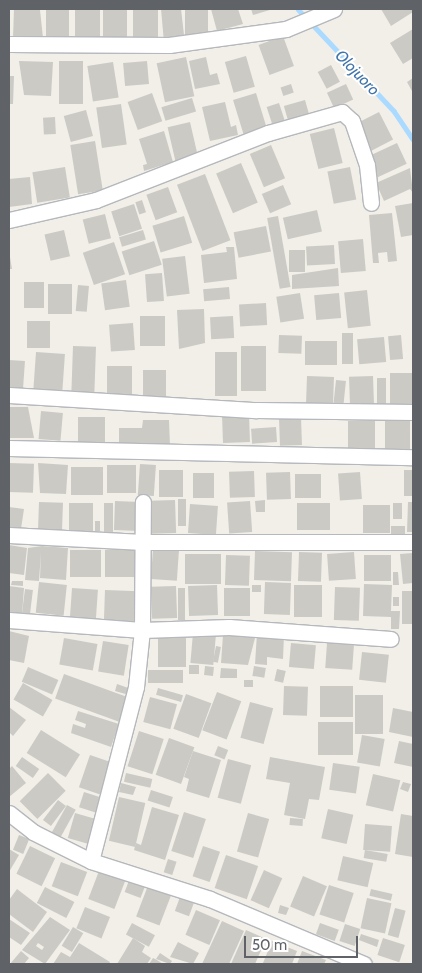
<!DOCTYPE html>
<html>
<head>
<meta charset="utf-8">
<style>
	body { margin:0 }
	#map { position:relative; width:422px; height:973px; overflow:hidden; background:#f1efe8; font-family:Cabin,sans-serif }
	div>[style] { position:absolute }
	.stream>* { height:4.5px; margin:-2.25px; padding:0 2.25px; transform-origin:2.25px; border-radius:2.25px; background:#aadaff }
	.building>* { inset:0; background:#cccac5; transform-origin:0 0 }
	.roads { filter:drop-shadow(1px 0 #b5b8bc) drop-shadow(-1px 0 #b5b8bc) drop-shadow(0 1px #b5b8bc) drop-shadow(0 -1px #b5b8bc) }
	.minor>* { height:15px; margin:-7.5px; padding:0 7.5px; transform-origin:7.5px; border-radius:7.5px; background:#fff }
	span { translate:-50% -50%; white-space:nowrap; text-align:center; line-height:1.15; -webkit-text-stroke:4px #fff; paint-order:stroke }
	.water-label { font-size:16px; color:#4174aa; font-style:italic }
	.frame { position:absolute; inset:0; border:10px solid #5f6368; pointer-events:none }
	.scale { position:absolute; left:244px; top:936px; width:114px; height:22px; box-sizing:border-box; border:2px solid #5f6368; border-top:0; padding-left:6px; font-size:15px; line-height:18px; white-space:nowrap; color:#5f6368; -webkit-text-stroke:4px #fff; paint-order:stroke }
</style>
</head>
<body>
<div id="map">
	<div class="stream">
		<i style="left:298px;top:9px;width:140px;rotate:46.7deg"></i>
		<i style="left:394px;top:111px;width:34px;rotate:56deg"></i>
	</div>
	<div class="building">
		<i style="clip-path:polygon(14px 9px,40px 10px,43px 38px,13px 38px)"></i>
		<i style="left:46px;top:9px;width:23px;height:28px"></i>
		<i style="left:75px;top:9px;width:25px;height:31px"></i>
		<i style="left:103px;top:9px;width:24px;height:29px"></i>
		<i style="left:133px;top:9px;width:25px;height:33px"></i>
		<i style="clip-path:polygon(161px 9px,181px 9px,184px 35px,164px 42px)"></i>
		<i style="left:185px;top:9px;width:23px;height:28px"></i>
		<i style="clip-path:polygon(211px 9px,238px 9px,243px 24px,217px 31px)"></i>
		<i style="clip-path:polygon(251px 9px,273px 9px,253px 15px)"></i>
		<i style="clip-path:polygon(381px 9px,413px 9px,413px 12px,391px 26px)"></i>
		<i style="clip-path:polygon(413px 29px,413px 58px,403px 64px,390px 43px)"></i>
		<i style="left:283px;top:36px;width:32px;height:26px;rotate:70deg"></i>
		<i style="left:246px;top:56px;width:32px;height:22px;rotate:74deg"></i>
		<i style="left:186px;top:57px;width:40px;height:30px;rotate:78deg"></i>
		<i style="clip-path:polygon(206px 57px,210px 75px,217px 73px,220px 84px,195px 89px,189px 61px)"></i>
		<i style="clip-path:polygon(19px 61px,53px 62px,51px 96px,24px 95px)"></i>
		<i style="left:83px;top:61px;width:43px;height:24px;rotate:90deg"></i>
		<i style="left:147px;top:61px;width:23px;height:24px;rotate:85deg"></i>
		<i style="left:113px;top:62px;width:36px;height:26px;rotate:81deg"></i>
		<i style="left:331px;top:65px;width:19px;height:15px;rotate:62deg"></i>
		<i style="clip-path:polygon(9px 76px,14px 76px,13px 104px,9px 104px)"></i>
		<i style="clip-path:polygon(413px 78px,413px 93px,407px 82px)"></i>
		<i style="left:291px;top:84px;width:9px;height:11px;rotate:72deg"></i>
		<i style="left:346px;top:84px;width:17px;height:21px;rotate:65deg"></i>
		<i style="left:152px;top:93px;width:30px;height:26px;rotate:70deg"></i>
		<i style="left:256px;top:93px;width:38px;height:24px;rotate:73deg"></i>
		<i style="left:192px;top:98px;width:14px;height:32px;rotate:73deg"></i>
		<i style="left:305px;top:100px;width:19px;height:22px;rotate:74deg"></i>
		<i style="clip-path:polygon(225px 102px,231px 127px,236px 125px,238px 135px,210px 141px,202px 107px)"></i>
		<i style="left:279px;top:103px;width:20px;height:13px;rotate:72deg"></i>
		<i style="left:121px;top:104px;width:41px;height:25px;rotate:82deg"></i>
		<i style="left:86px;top:110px;width:27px;height:23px;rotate:75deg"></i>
		<i style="left:379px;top:112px;width:31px;height:27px;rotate:63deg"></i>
		<i style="left:55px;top:117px;width:17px;height:12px;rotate:87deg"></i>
		<i style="left:190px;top:122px;width:36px;height:23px;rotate:77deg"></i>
		<i style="left:334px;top:128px;width:36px;height:25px;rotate:76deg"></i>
		<i style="clip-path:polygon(164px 131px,173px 162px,144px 171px,143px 165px,147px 164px,139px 139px)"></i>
		<i style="left:95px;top:141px;width:50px;height:25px;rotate:81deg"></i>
		<i style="left:397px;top:143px;width:23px;height:32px;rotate:65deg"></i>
		<i style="left:271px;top:145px;width:36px;height:23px;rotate:67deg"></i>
		<i style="left:241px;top:163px;width:43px;height:27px;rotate:67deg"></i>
		<i style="left:65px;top:167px;width:31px;height:33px;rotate:81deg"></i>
		<i style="left:350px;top:167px;width:33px;height:23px;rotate:79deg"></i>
		<i style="clip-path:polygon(410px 168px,413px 193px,410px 189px,384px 201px,376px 183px)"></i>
		<i style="left:205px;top:174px;width:71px;height:30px;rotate:69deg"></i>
		<i style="clip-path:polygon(30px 177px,32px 204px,9px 207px,9px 179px)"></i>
		<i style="left:283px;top:185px;width:21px;height:23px;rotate:67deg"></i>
		<i style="left:168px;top:187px;width:27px;height:23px;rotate:70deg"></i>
		<i style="left:142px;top:200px;width:13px;height:7px;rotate:72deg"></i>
		<i style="clip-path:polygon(413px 203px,413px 235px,401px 237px,395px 206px)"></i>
		<i style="left:134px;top:204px;width:26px;height:24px;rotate:72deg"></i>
		<i style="left:317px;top:210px;width:22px;height:35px;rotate:77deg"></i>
		<i style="clip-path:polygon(392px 213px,397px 261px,388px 262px,387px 252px,378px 253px,379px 263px,373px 263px,369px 215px)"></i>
		<i style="left:105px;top:214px;width:25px;height:23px;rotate:76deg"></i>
		<i style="left:184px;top:216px;width:28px;height:33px;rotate:73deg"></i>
		<i style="left:278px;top:216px;width:72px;height:11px;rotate:80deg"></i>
		<i style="left:266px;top:226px;width:26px;height:33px;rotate:79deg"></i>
		<i style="left:64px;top:230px;width:27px;height:20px;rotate:77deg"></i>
		<i style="left:143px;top:230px;width:10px;height:25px;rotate:73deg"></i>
		<i style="left:363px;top:239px;width:32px;height:25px;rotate:85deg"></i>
		<i style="left:154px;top:241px;width:25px;height:34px;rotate:72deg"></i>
		<i style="left:114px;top:242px;width:34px;height:33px;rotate:71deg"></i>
		<i style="left:334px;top:245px;width:19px;height:28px;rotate:87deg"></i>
		<i style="clip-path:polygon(226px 247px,234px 247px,237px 279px,204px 283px,201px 255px,227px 252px)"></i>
		<i style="left:289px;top:250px;width:16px;height:22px"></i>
		<i style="clip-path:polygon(9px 251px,12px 269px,9px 269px)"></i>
		<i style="left:185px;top:256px;width:38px;height:23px;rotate:83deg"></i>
		<i style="clip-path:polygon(338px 268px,339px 286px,292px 289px,292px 275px)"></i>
		<i style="left:162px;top:273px;width:28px;height:17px;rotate:86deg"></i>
		<i style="left:126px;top:280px;width:27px;height:25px;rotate:82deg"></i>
		<i style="left:24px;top:282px;width:20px;height:26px"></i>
		<i style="left:48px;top:284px;width:24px;height:30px"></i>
		<i style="left:78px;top:285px;width:11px;height:26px;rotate:5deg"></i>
		<i style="left:229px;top:287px;width:12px;height:26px;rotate:85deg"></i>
		<i style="left:367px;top:290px;width:36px;height:23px;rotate:84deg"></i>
		<i style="left:300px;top:293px;width:26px;height:24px;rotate:81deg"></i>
		<i style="left:339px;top:293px;width:25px;height:25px;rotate:85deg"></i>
		<i style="left:266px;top:303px;width:22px;height:27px;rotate:87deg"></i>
		<i style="clip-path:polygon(204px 309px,205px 343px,179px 349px,177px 310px)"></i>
		<i style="left:140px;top:316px;width:25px;height:30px"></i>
		<i style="left:233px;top:316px;width:22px;height:23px;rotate:87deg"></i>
		<i style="left:27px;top:321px;width:23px;height:27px"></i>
		<i style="left:133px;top:323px;width:27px;height:24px;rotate:86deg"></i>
		<i style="left:342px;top:333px;width:11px;height:31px"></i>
		<i style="left:279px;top:335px;width:23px;height:18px;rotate:2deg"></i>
		<i style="left:401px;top:335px;width:24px;height:13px;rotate:85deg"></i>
		<i style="left:384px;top:337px;width:25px;height:27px;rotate:85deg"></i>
		<i style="left:305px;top:341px;width:32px;height:24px"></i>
		<i style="left:73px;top:346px;width:23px;height:49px;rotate:2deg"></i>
		<i style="left:241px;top:346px;width:25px;height:45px"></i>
		<i style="left:36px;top:352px;width:29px;height:42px;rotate:4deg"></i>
		<i style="left:215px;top:352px;width:22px;height:44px"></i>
		<i style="left:9px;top:360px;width:16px;height:33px;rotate:4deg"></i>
		<i style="left:107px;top:366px;width:25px;height:30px"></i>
		<i style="left:143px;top:370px;width:23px;height:29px"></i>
		<i style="left:413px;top:373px;width:34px;height:23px;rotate:90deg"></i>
		<i style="left:307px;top:376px;width:27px;height:30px;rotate:2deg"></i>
		<i style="left:373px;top:376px;width:32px;height:24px;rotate:88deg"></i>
		<i style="left:377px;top:378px;width:9px;height:31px"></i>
		<i style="left:336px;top:380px;width:10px;height:24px;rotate:6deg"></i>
		<i style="clip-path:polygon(9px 407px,28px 407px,34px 438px,9px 438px)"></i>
		<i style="left:41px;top:411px;width:22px;height:28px;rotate:5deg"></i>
		<i style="left:249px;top:414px;width:28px;height:27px;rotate:88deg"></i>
		<i style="left:78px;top:417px;width:27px;height:26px"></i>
		<i style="left:301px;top:417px;width:28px;height:22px;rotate:88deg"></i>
		<i style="left:385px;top:417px;width:25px;height:34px"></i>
		<i style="clip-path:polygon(143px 420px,169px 420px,170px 446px,119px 446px,119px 428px,142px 428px)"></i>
		<i style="left:375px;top:421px;width:31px;height:27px;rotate:90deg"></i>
		<i style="left:276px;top:427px;width:15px;height:25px;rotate:86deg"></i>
		<i style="left:9px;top:463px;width:25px;height:29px;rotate:2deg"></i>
		<i style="clip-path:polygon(38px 463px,68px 465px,66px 494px,40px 493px)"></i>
		<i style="left:140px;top:464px;width:16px;height:31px;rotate:4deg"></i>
		<i style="left:107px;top:465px;width:29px;height:28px"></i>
		<i style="left:71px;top:467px;width:32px;height:28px"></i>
		<i style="left:159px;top:470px;width:24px;height:27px"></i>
		<i style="left:404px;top:470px;width:9px;height:26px"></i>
		<i style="left:254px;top:471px;width:26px;height:25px;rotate:88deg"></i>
		<i style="left:290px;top:472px;width:27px;height:24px;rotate:88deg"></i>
		<i style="left:360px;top:472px;width:27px;height:22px;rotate:86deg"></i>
		<i style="left:193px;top:473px;width:21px;height:25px"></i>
		<i style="left:295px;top:474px;width:26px;height:24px"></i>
		<i style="left:178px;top:499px;width:8px;height:27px"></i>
		<i style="left:175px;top:500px;width:33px;height:25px;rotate:88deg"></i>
		<i style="clip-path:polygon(265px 500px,265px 512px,256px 512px,255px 501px)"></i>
		<i style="left:115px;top:501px;width:26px;height:29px;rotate:2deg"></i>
		<i style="left:250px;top:501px;width:31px;height:23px;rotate:86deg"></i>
		<i style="left:39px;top:502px;width:24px;height:30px;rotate:2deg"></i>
		<i style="clip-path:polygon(408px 502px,413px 502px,413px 532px,407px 532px)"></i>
		<i style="left:69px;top:503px;width:24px;height:30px"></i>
		<i style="left:104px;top:503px;width:9px;height:35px"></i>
		<i style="left:297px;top:503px;width:33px;height:27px"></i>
		<i style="left:393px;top:503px;width:9px;height:16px"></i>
		<i style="left:190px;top:504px;width:28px;height:29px;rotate:4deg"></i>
		<i style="left:390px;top:505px;width:28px;height:27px;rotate:90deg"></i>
		<i style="clip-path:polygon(9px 507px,24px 509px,21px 529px,9px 527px)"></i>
		<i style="left:95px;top:521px;width:5px;height:10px"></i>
		<i style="left:391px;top:526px;width:14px;height:12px"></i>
		<i style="clip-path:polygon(9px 545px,27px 548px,24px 575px,9px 573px)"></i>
		<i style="clip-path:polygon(42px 546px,68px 548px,66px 580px,40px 578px,41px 552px,39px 581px,25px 580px,28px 548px)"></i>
		<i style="left:153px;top:549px;width:26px;height:30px;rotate:4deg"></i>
		<i style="left:70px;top:550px;width:31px;height:27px"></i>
		<i style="left:105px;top:550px;width:30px;height:27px"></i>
		<i style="left:255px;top:551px;width:37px;height:29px;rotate:2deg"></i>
		<i style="left:299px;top:552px;width:23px;height:29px;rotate:2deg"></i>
		<i style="left:354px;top:552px;width:27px;height:27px;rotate:86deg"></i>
		<i style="clip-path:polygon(413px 553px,413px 583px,403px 584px,400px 554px)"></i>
		<i style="left:185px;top:554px;width:36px;height:30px"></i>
		<i style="left:226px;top:555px;width:24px;height:30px;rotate:2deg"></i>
		<i style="left:364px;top:555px;width:27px;height:26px"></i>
		<i style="clip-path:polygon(393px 572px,398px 572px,399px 585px,393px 585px)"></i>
		<i style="clip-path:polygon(12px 581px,23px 581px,23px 586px,11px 585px)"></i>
		<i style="left:39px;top:582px;width:28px;height:31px;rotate:6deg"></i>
		<i style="left:265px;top:582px;width:26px;height:32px;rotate:2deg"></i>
		<i style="clip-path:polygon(364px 584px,392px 585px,391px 611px,400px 611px,399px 629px,391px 629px,391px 617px,363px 616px)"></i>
		<i style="left:217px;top:585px;width:30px;height:29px;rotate:88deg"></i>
		<i style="left:261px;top:585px;width:7px;height:9px;rotate:90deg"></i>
		<i style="left:294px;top:585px;width:28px;height:32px"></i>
		<i style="clip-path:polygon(9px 586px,24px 588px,22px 614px,9px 613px)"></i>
		<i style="left:176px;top:586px;width:32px;height:25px;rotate:88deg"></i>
		<i style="left:335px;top:587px;width:25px;height:33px;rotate:2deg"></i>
		<i style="left:72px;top:588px;width:26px;height:33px;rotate:4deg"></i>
		<i style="left:178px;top:588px;width:7px;height:32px"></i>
		<i style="left:224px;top:588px;width:26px;height:28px"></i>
		<i style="left:25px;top:589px;width:8px;height:27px;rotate:7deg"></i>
		<i style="left:105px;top:590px;width:34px;height:31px;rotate:2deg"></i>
		<i style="left:402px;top:591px;width:11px;height:33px"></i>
		<i style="left:393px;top:597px;width:6px;height:9px"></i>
		<i style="clip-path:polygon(9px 631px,29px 636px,24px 663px,9px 660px)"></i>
		<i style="left:193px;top:633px;width:23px;height:30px;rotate:5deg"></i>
		<i style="clip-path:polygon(257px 633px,284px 635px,283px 659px,267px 657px,267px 665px,255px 664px)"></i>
		<i style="clip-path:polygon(223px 635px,255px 638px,248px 665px,221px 663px)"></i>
		<i style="left:64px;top:638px;width:34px;height:27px;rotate:10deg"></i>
		<i style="left:158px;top:638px;width:28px;height:29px"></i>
		<i style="left:103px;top:641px;width:26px;height:31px;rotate:9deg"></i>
		<i style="left:291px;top:643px;width:25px;height:24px;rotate:5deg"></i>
		<i style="left:327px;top:643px;width:27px;height:25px;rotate:4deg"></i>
		<i style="left:216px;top:646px;width:5px;height:16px;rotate:11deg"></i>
		<i style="left:362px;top:652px;width:27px;height:28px;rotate:6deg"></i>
		<i style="left:189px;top:665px;width:10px;height:9px"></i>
		<i style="left:205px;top:666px;width:9px;height:9px;rotate:6deg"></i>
		<i style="left:254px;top:666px;width:12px;height:10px;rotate:9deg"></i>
		<i style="left:28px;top:667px;width:33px;height:16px;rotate:23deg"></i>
		<i style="clip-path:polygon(221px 668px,237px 669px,237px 678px,220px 678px)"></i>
		<i style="left:277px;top:669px;width:9px;height:12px;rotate:13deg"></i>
		<i style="left:148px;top:670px;width:35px;height:13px"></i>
		<i style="left:64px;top:674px;width:68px;height:26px;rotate:20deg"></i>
		<i style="left:244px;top:680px;width:9px;height:7px"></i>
		<i style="left:23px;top:683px;width:34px;height:19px;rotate:30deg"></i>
		<i style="clip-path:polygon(117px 684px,131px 689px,129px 695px,115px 691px)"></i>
		<i style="left:284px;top:686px;width:24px;height:29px;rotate:2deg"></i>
		<i style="left:353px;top:686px;width:31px;height:33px;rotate:90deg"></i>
		<i style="left:158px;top:688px;width:26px;height:7px;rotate:16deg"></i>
		<i style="left:217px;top:692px;width:26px;height:41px;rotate:21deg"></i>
		<i style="left:186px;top:694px;width:27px;height:37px;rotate:20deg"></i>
		<i style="left:355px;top:695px;width:28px;height:39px"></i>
		<i style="left:150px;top:697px;width:28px;height:26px;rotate:15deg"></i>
		<i style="left:250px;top:702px;width:24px;height:37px;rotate:15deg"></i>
		<i style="clip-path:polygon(9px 707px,26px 720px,13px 736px,9px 732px)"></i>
		<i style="clip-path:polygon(393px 708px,413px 712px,413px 737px,389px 732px)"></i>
		<i style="clip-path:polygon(78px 711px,119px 724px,111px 747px,71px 733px,73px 724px,85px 728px,86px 724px,75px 720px)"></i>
		<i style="left:318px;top:722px;width:35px;height:33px"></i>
		<i style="left:41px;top:730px;width:46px;height:27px;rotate:32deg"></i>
		<i style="left:139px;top:731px;width:26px;height:37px;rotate:18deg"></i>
		<i style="left:362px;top:735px;width:23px;height:28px;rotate:10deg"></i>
		<i style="left:169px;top:738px;width:27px;height:39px;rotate:20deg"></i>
		<i style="clip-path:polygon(399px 741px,413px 744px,413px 767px,394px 763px)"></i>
		<i style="left:218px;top:746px;width:11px;height:10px;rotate:22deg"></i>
		<i style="clip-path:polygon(193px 751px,221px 760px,209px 798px,186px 791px,189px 779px,184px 777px)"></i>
		<i style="left:90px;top:755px;width:24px;height:34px;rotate:19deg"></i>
		<i style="left:22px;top:757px;width:21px;height:11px;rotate:35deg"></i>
		<i style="clip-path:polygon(270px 757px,325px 767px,319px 800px,309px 799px,305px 819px,284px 815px,290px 783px,266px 779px)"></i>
		<i style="left:228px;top:759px;width:24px;height:40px;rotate:15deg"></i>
		<i style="left:333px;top:763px;width:27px;height:27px;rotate:8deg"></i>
		<i style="clip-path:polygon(12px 766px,26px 783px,9px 797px,9px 769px)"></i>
		<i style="left:48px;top:773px;width:25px;height:40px;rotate:45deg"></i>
		<i style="left:126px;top:773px;width:27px;height:9px;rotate:13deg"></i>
		<i style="left:373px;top:774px;width:28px;height:32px;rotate:13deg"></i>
		<i style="clip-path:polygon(403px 782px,411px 784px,408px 792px,400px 789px)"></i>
		<i style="clip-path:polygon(121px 783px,136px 787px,133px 795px,119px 792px)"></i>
		<i style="left:151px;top:790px;width:23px;height:11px;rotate:18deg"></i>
		<i style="left:84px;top:792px;width:23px;height:16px;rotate:18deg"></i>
		<i style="left:119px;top:797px;width:27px;height:45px;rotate:13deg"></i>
		<i style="left:58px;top:800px;width:10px;height:25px;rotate:37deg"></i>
		<i style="left:67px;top:805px;width:10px;height:32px;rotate:29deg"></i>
		<i style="clip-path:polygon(152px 807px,179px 815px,165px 860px,134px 850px,136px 843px,141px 845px)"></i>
		<i style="left:328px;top:809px;width:26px;height:30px;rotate:13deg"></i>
		<i style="left:184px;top:812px;width:23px;height:41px;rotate:18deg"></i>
		<i style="left:75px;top:813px;width:26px;height:26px;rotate:16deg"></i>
		<i style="left:248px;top:813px;width:22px;height:40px;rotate:16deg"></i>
		<i style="clip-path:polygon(401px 814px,413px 816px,413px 857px,395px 854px)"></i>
		<i style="left:290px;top:818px;width:13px;height:7px;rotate:4deg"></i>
		<i style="left:365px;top:824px;width:27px;height:26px;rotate:4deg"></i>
		<i style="left:19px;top:835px;width:11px;height:16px;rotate:22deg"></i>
		<i style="left:30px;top:846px;width:28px;height:31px;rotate:26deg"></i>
		<i style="left:203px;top:846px;width:18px;height:32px;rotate:19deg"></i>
		<i style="clip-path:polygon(9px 849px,19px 855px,9px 872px)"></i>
		<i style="left:365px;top:850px;width:23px;height:8px;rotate:10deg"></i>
		<i style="left:226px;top:855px;width:34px;height:35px;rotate:19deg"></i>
		<i style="left:343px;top:856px;width:31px;height:25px;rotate:13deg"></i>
		<i style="left:168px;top:859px;width:9px;height:14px;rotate:18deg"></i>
		<i style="left:61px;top:862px;width:28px;height:26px;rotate:21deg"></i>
		<i style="left:264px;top:870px;width:20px;height:33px;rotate:24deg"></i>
		<i style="left:99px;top:871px;width:28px;height:30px;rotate:21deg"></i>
		<i style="left:303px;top:876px;width:26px;height:33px;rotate:23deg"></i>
		<i style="left:130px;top:878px;width:17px;height:15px;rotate:21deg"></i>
		<i style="left:149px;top:883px;width:25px;height:36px;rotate:21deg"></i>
		<i style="left:329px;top:885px;width:26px;height:31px;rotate:18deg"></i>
		<i style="left:45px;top:887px;width:33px;height:18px;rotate:27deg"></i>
		<i style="clip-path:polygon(17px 889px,47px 912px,33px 932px,9px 914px,9px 900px)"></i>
		<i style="left:371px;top:889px;width:22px;height:7px;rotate:13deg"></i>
		<i style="left:180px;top:897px;width:15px;height:15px;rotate:20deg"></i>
		<i style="left:367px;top:898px;width:25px;height:31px;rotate:12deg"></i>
		<i style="clip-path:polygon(280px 905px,289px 908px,286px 915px,278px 913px)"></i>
		<i style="left:85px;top:907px;width:27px;height:23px;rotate:22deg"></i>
		<i style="left:395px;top:908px;width:11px;height:28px;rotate:15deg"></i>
		<i style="left:196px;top:910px;width:26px;height:27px;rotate:23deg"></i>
		<i style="clip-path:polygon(evenodd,50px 917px,70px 930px,45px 964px,22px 950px,50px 917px,38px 943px,44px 947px,42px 950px,36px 946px,38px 943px)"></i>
		<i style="clip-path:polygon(9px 919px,30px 933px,21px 945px,9px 937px)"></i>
		<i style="clip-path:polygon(222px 921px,244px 931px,229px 964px,202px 964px)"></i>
		<i style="left:132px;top:923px;width:26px;height:13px;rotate:28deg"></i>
		<i style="left:320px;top:923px;width:20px;height:12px;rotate:20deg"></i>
		<i style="left:345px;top:924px;width:16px;height:18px;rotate:18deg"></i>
		<i style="left:73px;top:927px;width:12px;height:22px;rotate:31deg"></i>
		<i style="clip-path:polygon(246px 930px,266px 939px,255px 964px,231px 964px)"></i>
		<i style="clip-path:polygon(361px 934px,379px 940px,377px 947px,359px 940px)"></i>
		<i style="clip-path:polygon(133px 938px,145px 946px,142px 952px,151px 958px,147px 964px,117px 964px)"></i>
		<i style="left:383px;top:938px;width:23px;height:18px;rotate:18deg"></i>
		<i style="clip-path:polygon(272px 941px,297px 951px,292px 964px,263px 963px)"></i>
		<i style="clip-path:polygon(178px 942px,199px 953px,193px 964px,170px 957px)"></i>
		<i style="clip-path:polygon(79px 943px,110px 962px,109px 964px,53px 964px,61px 952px,70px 957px)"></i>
		<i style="clip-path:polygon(21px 951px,29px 958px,24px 964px,10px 964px)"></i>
		<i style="clip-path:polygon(302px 951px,326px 960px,324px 964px,297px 964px)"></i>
		<i style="clip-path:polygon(160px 953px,172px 961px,170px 964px,156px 959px)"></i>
		<i style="clip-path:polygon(153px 958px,157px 960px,163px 964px,149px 964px)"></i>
	</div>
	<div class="roads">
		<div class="minor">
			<i style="left:9px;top:44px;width:160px;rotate:0.4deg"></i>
			<i style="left:169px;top:45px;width:118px;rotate:-7.8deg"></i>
			<i style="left:286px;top:29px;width:52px;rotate:-22.6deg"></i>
			<i style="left:9px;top:220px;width:89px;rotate:-12.9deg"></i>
			<i style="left:96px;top:200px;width:185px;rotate:-21.3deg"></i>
			<i style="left:268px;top:133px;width:77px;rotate:-15.8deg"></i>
			<i style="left:342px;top:112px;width:13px;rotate:42deg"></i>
			<i style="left:352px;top:121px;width:46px;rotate:71.2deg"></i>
			<i style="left:367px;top:165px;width:38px;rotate:84deg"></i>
			<i style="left:9px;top:395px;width:248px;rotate:3.5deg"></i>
			<i style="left:257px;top:410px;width:156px;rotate:0.7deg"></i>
			<i style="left:9px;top:448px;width:404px;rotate:1.3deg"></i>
			<i style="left:9px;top:535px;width:134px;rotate:3deg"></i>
			<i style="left:143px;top:542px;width:270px"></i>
			<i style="left:9px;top:620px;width:133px;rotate:4.3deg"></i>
			<i style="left:142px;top:630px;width:87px;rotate:-2deg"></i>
			<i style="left:229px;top:627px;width:162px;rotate:4.2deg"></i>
			<i style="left:9px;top:813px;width:31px;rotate:38deg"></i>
			<i style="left:33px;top:832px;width:65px;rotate:26.6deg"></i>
			<i style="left:91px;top:861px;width:125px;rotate:17.7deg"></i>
			<i style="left:210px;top:899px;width:167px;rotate:22.9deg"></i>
			<i style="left:91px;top:861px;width:180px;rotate:-75.5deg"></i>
			<i style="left:136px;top:687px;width:57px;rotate:-84deg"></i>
			<i style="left:142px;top:630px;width:128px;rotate:-89.6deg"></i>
		</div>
	</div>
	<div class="water-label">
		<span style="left:357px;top:73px;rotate:46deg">Olojuoro</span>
	</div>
	<div class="frame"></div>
	<div class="scale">50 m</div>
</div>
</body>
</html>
